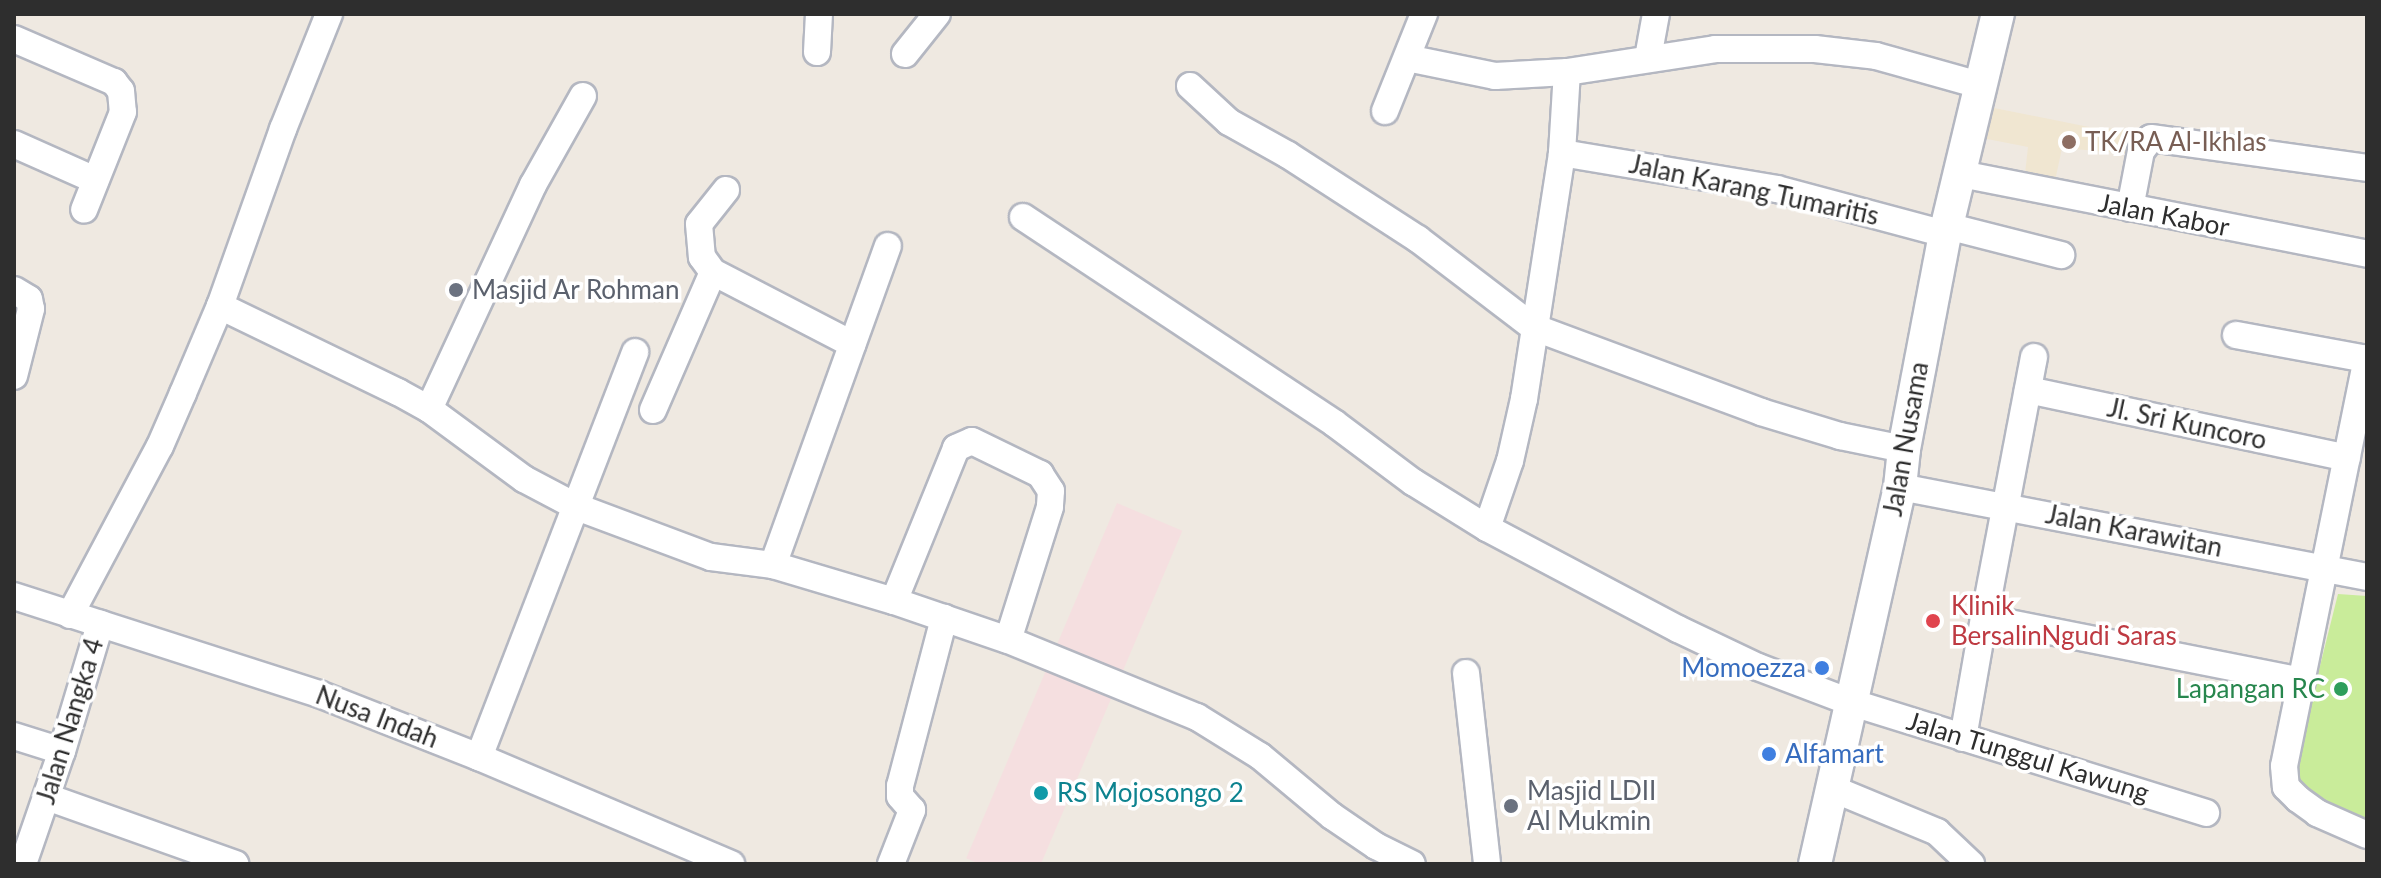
<!DOCTYPE html>
<html>
<head>
<meta charset="utf-8">
<style>
	body { margin:0 }
	#map { position:relative; width:2381px; height:878px; overflow:hidden; background:#efe9e1; font-family:Lato,sans-serif }
	div>[style] { position:absolute }
	.education>* { inset:0; background:#f0e6d1 }
	.medical>* { inset:0; background:#f5dfe0; transform-origin:0 0 }
	.pitch>* { inset:0; background:#c9ec9a }
	.roads { filter:drop-shadow(2px 0 #b4b7c1) drop-shadow(-2px 0 #b4b7c1) drop-shadow(0 2px #b4b7c1) drop-shadow(0 -2px #b4b7c1) }
	.minor>* { height:26px; margin:-13px; padding:0 13px; transform-origin:13px; border-radius:13px; background:#fff }
	.tertiary>* { height:32px; margin:-16px; padding:0 16px; transform-origin:16px; border-radius:16px; background:#fff }
	.dots>* { width:22px; height:22px; translate:-50% -50%; box-sizing:border-box; border:4px solid #fff; border-radius:50% }
	span { translate:-50% -50%; white-space:nowrap; text-align:center; line-height:1.15; -webkit-text-stroke:7px #fff; paint-order:stroke }
	.education-label { font-size:26px; color:#785e54 }
	.left { translate:0 -50%; text-align:left }
	.street-label { font-size:26px; color:#2e2e2e }
	.worship-label { font-size:26px; color:#5b616d }
	.health-label { font-size:26px; color:#be3a42 }
	.shop-label { font-size:26px; color:#366cbe }
	.right { translate:-100% -50%; text-align:right }
	.leisure-label { font-size:26px; color:#27864d }
	.culture-label { font-size:26px; color:#0d838f }
	.frame { position:absolute; inset:0; border:16px solid #2e2e2e; pointer-events:none }
</style>
</head>
<body>
<div id="map">
	<div class="education">
		<i style="clip-path:polygon(1989px 107px,2089px 127px,2132px 130px,2132px 154px,2062px 148px,2055px 181px,2025px 174px,2028px 147px,1982px 138px)"></i>
	</div>
	<div class="medical">
		<i style="left:1117px;top:503px;width:71px;height:386px;rotate:23deg"></i>
	</div>
	<div class="pitch">
		<i style="clip-path:polygon(2338px 594px,2367px 596px,2367px 824px,2325px 806px,2291px 782px)"></i>
	</div>
	<div class="roads">
		<div class="minor">
			<i style="left:14px;top:39px;width:109px;rotate:23.3deg"></i>
			<i style="left:114px;top:82px;width:11px;rotate:52deg"></i>
			<i style="left:121px;top:91px;width:21px;rotate:85deg"></i>
			<i style="left:123px;top:112px;width:105px;rotate:111.7deg"></i>
			<i style="left:817px;top:52px;width:38px;rotate:-87deg"></i>
			<i style="left:905px;top:54px;width:51px;rotate:-51.3deg"></i>
			<i style="left:1407px;top:58px;width:90px;rotate:11.6deg"></i>
			<i style="left:1495px;top:76px;width:72px;rotate:-3.2deg"></i>
			<i style="left:1567px;top:72px;width:150px;rotate:-8.8deg"></i>
			<i style="left:1715px;top:49px;width:100px"></i>
			<i style="left:1815px;top:49px;width:61px;rotate:6.5deg"></i>
			<i style="left:1876px;top:56px;width:111px;rotate:15.7deg"></i>
			<i style="left:1648px;top:58px;width:45px;rotate:-79.7deg"></i>
			<i style="left:1190px;top:86px;width:53px;rotate:42.7deg"></i>
			<i style="left:1229px;top:122px;width:68px;rotate:29.2deg"></i>
			<i style="left:1288px;top:155px;width:155px;rotate:32.9deg"></i>
			<i style="left:1418px;top:239px;width:145px;rotate:37.4deg"></i>
			<i style="left:1533px;top:327px;width:243px;rotate:20.4deg"></i>
			<i style="left:1761px;top:412px;width:83px;rotate:16.9deg"></i>
			<i style="left:1840px;top:436px;width:65px;rotate:11.5deg"></i>
			<i style="left:1385px;top:111px;width:105px;rotate:-68.1deg"></i>
			<i style="left:14px;top:144px;width:89px;rotate:24deg"></i>
			<i style="left:1562px;top:153px;width:218px;rotate:9.5deg"></i>
			<i style="left:1777px;top:189px;width:174px;rotate:15deg"></i>
			<i style="left:1961px;top:174px;width:414px;rotate:11.1deg"></i>
			<i style="left:726px;top:190px;width:43px;rotate:128.5deg"></i>
			<i style="left:699px;top:224px;width:33px;rotate:85deg"></i>
			<i style="left:702px;top:257px;width:19px;rotate:54deg"></i>
			<i style="left:713px;top:272px;width:157px;rotate:27.4deg"></i>
			<i style="left:2130px;top:208px;width:58px;rotate:-79.1deg"></i>
			<i style="left:2141px;top:151px;width:16px;rotate:-52deg"></i>
			<i style="left:2151px;top:138px;width:218px;rotate:7.9deg"></i>
			<i style="left:1023px;top:217px;width:373px;rotate:33.5deg"></i>
			<i style="left:1334px;top:423px;width:99px;rotate:36.8deg"></i>
			<i style="left:1413px;top:482px;width:87px;rotate:31.9deg"></i>
			<i style="left:1487px;top:528px;width:216px;rotate:27.9deg"></i>
			<i style="left:1678px;top:629px;width:89px;rotate:25.4deg"></i>
			<i style="left:1758px;top:667px;width:98px;rotate:20.8deg"></i>
			<i style="left:1850px;top:702px;width:373px;rotate:17.3deg"></i>
			<i style="left:1947px;top:226px;width:118px;rotate:14.3deg"></i>
			<i style="left:14px;top:290px;width:17px;rotate:31deg"></i>
			<i style="left:29px;top:299px;width:10px;rotate:79deg"></i>
			<i style="left:31px;top:309px;width:69px;rotate:104.2deg"></i>
			<i style="left:220px;top:306px;width:198px;rotate:25.8deg"></i>
			<i style="left:398px;top:392px;width:35px;rotate:29deg"></i>
			<i style="left:429px;top:409px;width:118px;rotate:36.4deg"></i>
			<i style="left:524px;top:479px;width:60px;rotate:27.8deg"></i>
			<i style="left:577px;top:507px;width:143px;rotate:20.5deg"></i>
			<i style="left:711px;top:557px;width:63px;rotate:7.4deg"></i>
			<i style="left:773px;top:565px;width:126px;rotate:16.6deg"></i>
			<i style="left:894px;top:601px;width:120px;rotate:18.9deg"></i>
			<i style="left:1008px;top:640px;width:204px;rotate:22.2deg"></i>
			<i style="left:1197px;top:717px;width:74px;rotate:31.8deg"></i>
			<i style="left:1260px;top:756px;width:94px;rotate:39.8deg"></i>
			<i style="left:1332px;top:816px;width:53px;rotate:34.3deg"></i>
			<i style="left:1376px;top:846px;width:40px;rotate:26.6deg"></i>
			<i style="left:2236px;top:335px;width:133px;rotate:10.4deg"></i>
			<i style="left:2034px;top:357px;width:266px;rotate:100.8deg"></i>
			<i style="left:1984px;top:618px;width:324px;rotate:11.2deg"></i>
			<i style="left:2367px;top:358px;width:416px;rotate:101.5deg"></i>
			<i style="left:2284px;top:766px;width:21px;rotate:85deg"></i>
			<i style="left:2286px;top:787px;width:17px;rotate:45deg"></i>
			<i style="left:2298px;top:799px;width:24px;rotate:36deg"></i>
			<i style="left:2317px;top:813px;width:55px;rotate:23.7deg"></i>
			<i style="left:2028px;top:390px;width:326px;rotate:12deg"></i>
			<i style="left:429px;top:409px;width:247px;rotate:-65.1deg"></i>
			<i style="left:533px;top:185px;width:102px;rotate:-60.7deg"></i>
			<i style="left:653px;top:410px;width:150px;rotate:-66.5deg"></i>
			<i style="left:1900px;top:487px;width:476px;rotate:10.9deg"></i>
			<i style="left:1487px;top:528px;width:71px;rotate:-71.1deg"></i>
			<i style="left:1510px;top:461px;width:64px;rotate:-77.3deg"></i>
			<i style="left:1524px;top:399px;width:249px;rotate:-81.2deg"></i>
			<i style="left:1562px;top:153px;width:81px;rotate:-86.5deg"></i>
			<i style="left:773px;top:565px;width:339px;rotate:-70.2deg"></i>
			<i style="left:14px;top:596px;width:320px;rotate:17.8deg"></i>
			<i style="left:319px;top:694px;width:172px;rotate:21.5deg"></i>
			<i style="left:479px;top:757px;width:274px;rotate:23deg"></i>
			<i style="left:894px;top:601px;width:165px;rotate:-67.9deg"></i>
			<i style="left:956px;top:448px;width:17px;rotate:-24deg"></i>
			<i style="left:972px;top:441px;width:76px;rotate:25.9deg"></i>
			<i style="left:1040px;top:474px;width:20px;rotate:57deg"></i>
			<i style="left:1051px;top:491px;width:16px;rotate:94deg"></i>
			<i style="left:1050px;top:507px;width:139px;rotate:107.5deg"></i>
			<i style="left:70px;top:615px;width:191px;rotate:-62deg"></i>
			<i style="left:160px;top:446px;width:58px;rotate:-66.5deg"></i>
			<i style="left:183px;top:393px;width:95px;rotate:-67deg"></i>
			<i style="left:220px;top:306px;width:188px;rotate:-70.4deg"></i>
			<i style="left:283px;top:129px;width:124px;rotate:-68.2deg"></i>
			<i style="left:1466px;top:673px;width:192px;rotate:83.7deg"></i>
			<i style="left:14px;top:736px;width:50px;rotate:17.4deg"></i>
			<i style="left:1963px;top:738px;width:122px;rotate:-80.1deg"></i>
			<i style="left:479px;top:757px;width:434px;rotate:-68.9deg"></i>
			<i style="left:1831px;top:788px;width:115px;rotate:22.5deg"></i>
			<i style="left:1937px;top:832px;width:47px;rotate:43.3deg"></i>
			<i style="left:47px;top:797px;width:200px;rotate:19.6deg"></i>
			<i style="left:23px;top:864px;width:120px;rotate:-71deg"></i>
			<i style="left:62px;top:751px;width:133px;rotate:-73.3deg"></i>
			<i style="left:891px;top:864px;width:58px;rotate:-68.7deg"></i>
			<i style="left:912px;top:810px;width:18px;rotate:-131deg"></i>
			<i style="left:900px;top:796px;width:10px;rotate:-90deg"></i>
			<i style="left:900px;top:786px;width:174px;rotate:-75.3deg"></i>
		</div>
		<div class="tertiary">
			<i style="left:1815px;top:864px;width:386px;rotate:-77.3deg"></i>
			<i style="left:1900px;top:487px;width:38px;rotate:-84deg"></i>
			<i style="left:1904px;top:449px;width:219px;rotate:-79.2deg"></i>
			<i style="left:1945px;top:234px;width:226px;rotate:-76.5deg"></i>
		</div>
	</div>
	<div class="dots">
		<i style="left:2069px;top:142px;background:#8d6e63"></i>
		<i style="left:456px;top:290px;background:#6b7280"></i>
		<i style="left:1933px;top:621px;background:#e0444e"></i>
		<i style="left:1822px;top:668px;background:#3f7fe0"></i>
		<i style="left:2341px;top:689px;background:#2e9e5b"></i>
		<i style="left:1769px;top:754px;background:#3f7fe0"></i>
		<i style="left:1041px;top:793px;background:#0f9aa8"></i>
		<i style="left:1511px;top:806px;background:#6b7280"></i>
	</div>
	<div class="education-label">
		<span class="left" style="left:2085px;top:142px">TK/RA Al-Ikhlas</span>
	</div>
	<div class="street-label">
		<span style="left:1754px;top:190px;rotate:12deg">Jalan Karang Tumaritis</span>
		<span style="left:2164px;top:215px;rotate:11deg">Jalan Kabor</span>
		<span style="left:2187px;top:424px;rotate:12deg">Jl. Sri Kuncoro</span>
		<span style="left:1906px;top:439px;rotate:-80deg">Jalan Nusama</span>
		<span style="left:2134px;top:531px;rotate:11deg">Jalan Karawitan</span>
		<span style="left:377px;top:717px;rotate:21deg">Nusa Indah</span>
		<span style="left:70px;top:721px;rotate:-73deg">Jalan Nangka 4</span>
		<span style="left:2028px;top:757px;rotate:17deg">Jalan Tunggul Kawung</span>
	</div>
	<div class="worship-label">
		<span class="left" style="left:472px;top:290px">Masjid Ar Rohman</span>
		<span class="left" style="left:1527px;top:806px">Masjid LDII<br>Al Mukmin</span>
	</div>
	<div class="health-label">
		<span class="left" style="left:1951px;top:621px">Klinik<br>BersalinNgudi Saras</span>
	</div>
	<div class="shop-label">
		<span class="right" style="left:1806px;top:668px">Momoezza</span>
		<span class="left" style="left:1785px;top:754px">Alfamart</span>
	</div>
	<div class="leisure-label">
		<span class="right" style="left:2325px;top:689px">Lapangan RC</span>
	</div>
	<div class="culture-label">
		<span class="left" style="left:1057px;top:793px">RS Mojosongo 2</span>
	</div>
	<div class="frame"></div>
</div>
</body>
</html>
